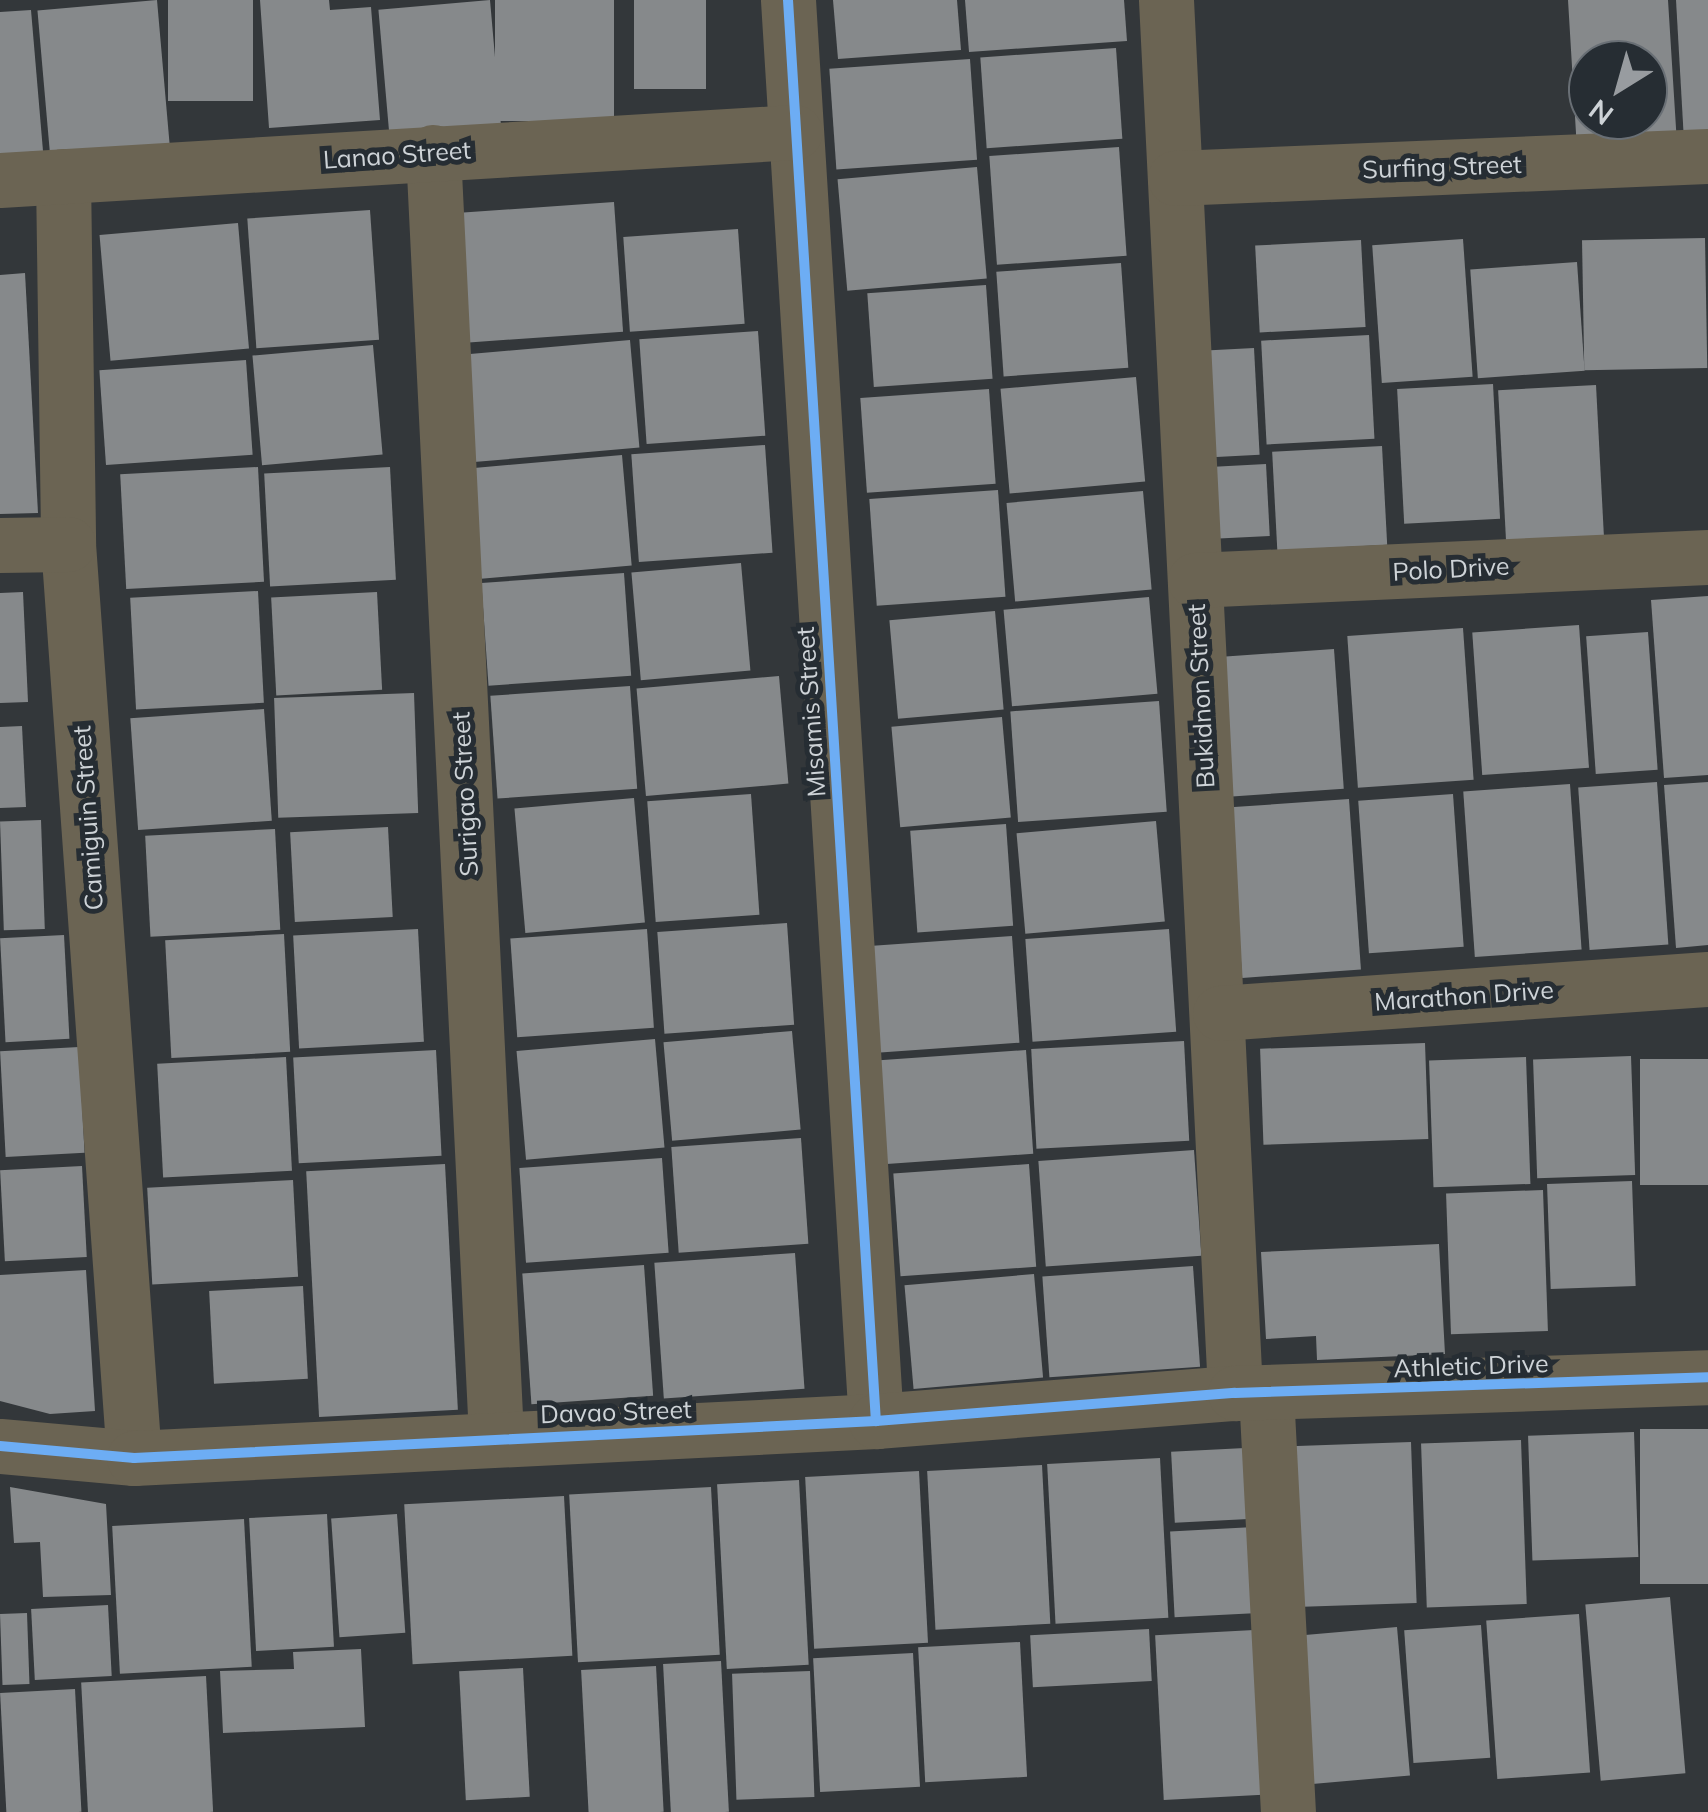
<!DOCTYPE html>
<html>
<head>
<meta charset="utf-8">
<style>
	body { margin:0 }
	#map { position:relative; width:1708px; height:1812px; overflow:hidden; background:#33373a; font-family:Mulish,sans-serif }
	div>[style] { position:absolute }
	.building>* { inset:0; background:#86898b; transform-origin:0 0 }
	.minor>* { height:55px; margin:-27.5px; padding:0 27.5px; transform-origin:27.5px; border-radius:27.5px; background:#6b6453 }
	.cycleway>* { height:10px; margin:-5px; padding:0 5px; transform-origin:5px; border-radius:5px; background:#6dadf4 }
	span { translate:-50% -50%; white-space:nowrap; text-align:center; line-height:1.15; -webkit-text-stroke:10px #262d33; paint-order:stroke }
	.street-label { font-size:25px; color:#ced3d7 }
	.north { position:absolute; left:1568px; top:40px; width:100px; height:100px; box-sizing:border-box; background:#262d33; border:2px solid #696f75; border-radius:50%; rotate:217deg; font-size:28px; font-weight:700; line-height:40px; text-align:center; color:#ced3d7 }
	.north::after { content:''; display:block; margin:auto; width:35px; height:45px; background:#989ca0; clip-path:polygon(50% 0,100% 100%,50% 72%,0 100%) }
</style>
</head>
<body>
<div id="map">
	<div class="building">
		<i style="left:157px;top:0;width:144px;height:120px;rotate:85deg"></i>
		<i style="left:168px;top:0;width:85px;height:101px"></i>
		<i style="clip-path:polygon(260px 0,329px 0,330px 10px,371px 7px,380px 120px,269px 128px)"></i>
		<i style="left:490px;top:0;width:127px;height:112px;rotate:85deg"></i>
		<i style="left:495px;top:0;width:119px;height:121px"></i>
		<i style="left:634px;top:0;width:72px;height:89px"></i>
		<i style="clip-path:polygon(833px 0,957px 0,961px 50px,838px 59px)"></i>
		<i style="clip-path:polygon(965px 0,1124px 0,1127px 41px,969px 52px)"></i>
		<i style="clip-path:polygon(evenodd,1568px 0,1668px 0,1677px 144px,1577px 150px,1568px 0,1588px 60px,1648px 60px,1648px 120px,1588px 120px,1588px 60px)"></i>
		<i style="clip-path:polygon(1676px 0,1708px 0,1708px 139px,1684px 141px)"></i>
		<i style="clip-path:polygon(31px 10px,43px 151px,0 154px,0 12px)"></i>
		<i style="left:1116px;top:48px;width:91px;height:136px;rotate:86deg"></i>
		<i style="left:970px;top:59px;width:101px;height:141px;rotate:86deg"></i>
		<i style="left:1119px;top:147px;width:109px;height:130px;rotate:86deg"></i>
		<i style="left:977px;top:167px;width:112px;height:140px;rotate:85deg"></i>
		<i style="left:614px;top:202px;width:130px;height:158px;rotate:86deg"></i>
		<i style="left:370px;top:210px;width:130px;height:123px;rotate:86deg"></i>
		<i style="left:238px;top:223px;width:126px;height:139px;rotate:85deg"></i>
		<i style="left:738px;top:229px;width:95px;height:115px;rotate:86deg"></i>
		<i style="left:1705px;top:238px;width:130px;height:123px;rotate:89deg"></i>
		<i style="left:1463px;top:239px;width:138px;height:91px;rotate:86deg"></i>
		<i style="left:1361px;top:240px;width:87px;height:106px;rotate:87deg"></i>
		<i style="left:1577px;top:262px;width:109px;height:107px;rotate:86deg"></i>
		<i style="left:1121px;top:263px;width:105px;height:125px;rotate:86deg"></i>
		<i style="clip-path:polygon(25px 273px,38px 513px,0 514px,0 275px)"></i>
		<i style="left:986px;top:285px;width:94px;height:119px;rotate:86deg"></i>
		<i style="left:758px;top:331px;width:105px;height:119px;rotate:86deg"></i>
		<i style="left:1369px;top:335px;width:104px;height:108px;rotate:87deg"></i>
		<i style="left:630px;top:340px;width:108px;height:172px;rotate:85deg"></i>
		<i style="left:373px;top:345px;width:110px;height:121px;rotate:85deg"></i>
		<i style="left:1254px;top:348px;width:107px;height:48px;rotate:87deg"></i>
		<i style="left:246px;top:360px;width:95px;height:147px;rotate:86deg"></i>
		<i style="left:1136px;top:377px;width:105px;height:136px;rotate:85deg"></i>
		<i style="left:1493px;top:384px;width:135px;height:96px;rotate:87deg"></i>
		<i style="left:1596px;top:385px;width:155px;height:98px;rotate:87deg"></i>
		<i style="left:989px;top:389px;width:95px;height:129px;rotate:86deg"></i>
		<i style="left:765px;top:445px;width:108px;height:134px;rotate:86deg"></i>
		<i style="left:1382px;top:446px;width:99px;height:110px;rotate:87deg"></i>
		<i style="left:622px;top:455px;width:111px;height:154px;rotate:85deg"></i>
		<i style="left:1266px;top:464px;width:72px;height:61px;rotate:87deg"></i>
		<i style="left:258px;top:467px;width:115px;height:138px;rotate:87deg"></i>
		<i style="left:390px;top:467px;width:113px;height:126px;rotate:87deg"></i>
		<i style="left:998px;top:490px;width:107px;height:129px;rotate:86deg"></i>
		<i style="left:1143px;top:491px;width:99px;height:137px;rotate:85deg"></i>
		<i style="left:741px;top:563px;width:108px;height:110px;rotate:85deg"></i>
		<i style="left:624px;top:573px;width:103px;height:143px;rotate:86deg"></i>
		<i style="left:258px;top:591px;width:112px;height:128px;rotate:87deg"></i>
		<i style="clip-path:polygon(23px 592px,28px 702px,0 703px,0 593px)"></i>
		<i style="left:377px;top:592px;width:98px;height:106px;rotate:87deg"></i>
		<i style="clip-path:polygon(1708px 596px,1708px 775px,1664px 778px,1651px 600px)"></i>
		<i style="left:1149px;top:597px;width:97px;height:146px;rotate:85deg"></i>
		<i style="left:995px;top:611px;width:99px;height:106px;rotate:85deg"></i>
		<i style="left:1579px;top:625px;width:143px;height:107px;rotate:86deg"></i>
		<i style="left:1463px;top:628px;width:152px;height:116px;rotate:86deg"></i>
		<i style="left:1648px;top:632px;width:138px;height:62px;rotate:86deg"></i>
		<i style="left:1334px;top:649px;width:140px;height:112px;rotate:86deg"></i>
		<i style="left:779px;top:676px;width:108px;height:143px;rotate:85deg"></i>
		<i style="left:630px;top:686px;width:103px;height:140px;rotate:86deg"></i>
		<i style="left:414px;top:693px;width:120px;height:140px;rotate:88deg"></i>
		<i style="left:1159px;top:701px;width:111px;height:149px;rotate:86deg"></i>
		<i style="left:264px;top:709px;width:112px;height:134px;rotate:86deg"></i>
		<i style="left:1002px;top:717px;width:101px;height:111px;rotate:85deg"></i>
		<i style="clip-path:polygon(22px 726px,26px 807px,0 808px,0 727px)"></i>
		<i style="left:1657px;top:782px;width:163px;height:79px;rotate:86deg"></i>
		<i style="clip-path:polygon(1708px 782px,1708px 945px,1676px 948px,1664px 785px)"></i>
		<i style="left:1570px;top:784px;width:166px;height:107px;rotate:86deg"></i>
		<i style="left:751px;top:794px;width:121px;height:104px;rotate:86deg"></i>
		<i style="left:1453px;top:794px;width:153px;height:95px;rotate:86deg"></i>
		<i style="left:634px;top:798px;width:125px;height:120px;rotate:85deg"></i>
		<i style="left:1349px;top:799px;width:171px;height:119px;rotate:86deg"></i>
		<i style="left:41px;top:820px;width:109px;height:41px;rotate:88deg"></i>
		<i style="left:1156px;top:821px;width:101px;height:140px;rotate:85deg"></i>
		<i style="left:1006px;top:824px;width:102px;height:96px;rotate:86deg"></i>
		<i style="left:388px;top:827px;width:90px;height:98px;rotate:87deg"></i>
		<i style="left:275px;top:829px;width:101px;height:130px;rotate:87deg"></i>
		<i style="left:787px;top:923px;width:102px;height:130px;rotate:86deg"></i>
		<i style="left:418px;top:929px;width:113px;height:125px;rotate:87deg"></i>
		<i style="left:647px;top:929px;width:99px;height:137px;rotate:86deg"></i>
		<i style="left:1169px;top:929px;width:103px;height:144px;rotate:86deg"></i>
		<i style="left:284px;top:934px;width:118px;height:119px;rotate:87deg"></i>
		<i style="left:64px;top:935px;width:104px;height:64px;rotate:87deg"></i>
		<i style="left:1012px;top:936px;width:107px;height:150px;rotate:86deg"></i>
		<i style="left:792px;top:1031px;width:99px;height:129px;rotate:85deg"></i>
		<i style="left:655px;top:1039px;width:109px;height:139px;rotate:85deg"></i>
		<i style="left:1184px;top:1041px;width:100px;height:153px;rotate:87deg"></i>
		<i style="left:1425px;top:1043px;width:96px;height:165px;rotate:88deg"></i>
		<i style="left:79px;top:1047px;width:106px;height:79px;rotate:87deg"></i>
		<i style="left:436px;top:1050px;width:106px;height:143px;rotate:87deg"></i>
		<i style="left:1026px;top:1050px;width:104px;height:154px;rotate:86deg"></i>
		<i style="left:1631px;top:1056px;width:119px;height:98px;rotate:88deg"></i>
		<i style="left:286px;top:1057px;width:114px;height:129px;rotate:87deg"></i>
		<i style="left:1526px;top:1057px;width:127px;height:97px;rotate:88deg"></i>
		<i style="left:1708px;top:1059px;width:126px;height:68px;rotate:90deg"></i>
		<i style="left:801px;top:1138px;width:106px;height:130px;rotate:86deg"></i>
		<i style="left:1194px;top:1150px;width:106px;height:156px;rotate:86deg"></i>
		<i style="left:662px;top:1158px;width:95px;height:143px;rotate:86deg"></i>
		<i style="left:445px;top:1164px;width:246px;height:139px;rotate:87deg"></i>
		<i style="left:1029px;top:1164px;width:103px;height:136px;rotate:86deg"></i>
		<i style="left:82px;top:1166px;width:91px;height:82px;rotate:87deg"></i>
		<i style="left:293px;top:1180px;width:97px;height:146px;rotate:87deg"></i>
		<i style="left:1632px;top:1181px;width:105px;height:85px;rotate:88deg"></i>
		<i style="left:1543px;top:1190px;width:141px;height:97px;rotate:88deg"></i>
		<i style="clip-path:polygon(1439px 1244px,1445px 1354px,1317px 1360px,1316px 1336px,1266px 1339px,1261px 1252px)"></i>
		<i style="left:795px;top:1253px;width:136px;height:141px;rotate:86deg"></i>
		<i style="left:644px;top:1265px;width:131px;height:122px;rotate:86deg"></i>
		<i style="left:1193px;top:1266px;width:101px;height:151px;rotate:86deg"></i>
		<i style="clip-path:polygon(86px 1270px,95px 1411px,50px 1414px,0 1401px,0 1275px)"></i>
		<i style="left:1034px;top:1274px;width:104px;height:130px;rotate:85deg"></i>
		<i style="left:303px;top:1286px;width:93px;height:94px;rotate:87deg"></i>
		<i style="left:1708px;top:1429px;width:155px;height:68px;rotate:90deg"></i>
		<i style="left:1634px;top:1432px;width:125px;height:106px;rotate:88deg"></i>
		<i style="left:1521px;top:1440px;width:164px;height:100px;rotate:88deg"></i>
		<i style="left:1411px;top:1442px;width:161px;height:121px;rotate:88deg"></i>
		<i style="left:1245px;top:1448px;width:71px;height:74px;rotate:87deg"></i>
		<i style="left:1160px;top:1458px;width:160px;height:113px;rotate:87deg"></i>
		<i style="left:1042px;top:1465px;width:159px;height:115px;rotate:87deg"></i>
		<i style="left:919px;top:1471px;width:172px;height:114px;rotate:87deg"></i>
		<i style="left:799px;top:1480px;width:185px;height:82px;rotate:87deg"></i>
		<i style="clip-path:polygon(10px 1487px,106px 1504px,111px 1595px,43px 1597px,40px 1542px,14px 1543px)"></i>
		<i style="left:711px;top:1487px;width:168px;height:142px;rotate:87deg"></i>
		<i style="left:564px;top:1496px;width:160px;height:160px;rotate:87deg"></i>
		<i style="left:327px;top:1514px;width:133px;height:78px;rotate:87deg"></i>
		<i style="left:397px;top:1514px;width:119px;height:66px;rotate:86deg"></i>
		<i style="left:244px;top:1519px;width:148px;height:132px;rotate:87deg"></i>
		<i style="left:1254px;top:1527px;width:86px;height:84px;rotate:87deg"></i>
		<i style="left:1670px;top:1597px;width:177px;height:85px;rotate:85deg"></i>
		<i style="left:108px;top:1605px;width:71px;height:77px;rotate:87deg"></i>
		<i style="left:27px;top:1613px;width:71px;height:27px;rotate:88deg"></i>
		<i style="left:1579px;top:1614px;width:159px;height:93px;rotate:86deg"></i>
		<i style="left:1481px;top:1625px;width:133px;height:77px;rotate:86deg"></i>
		<i style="left:1397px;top:1627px;width:149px;height:98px;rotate:85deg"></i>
		<i style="left:1149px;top:1629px;width:52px;height:119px;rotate:87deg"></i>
		<i style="left:1254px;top:1630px;width:165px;height:99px;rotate:87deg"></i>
		<i style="left:1020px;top:1642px;width:135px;height:102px;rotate:87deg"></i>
		<i style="clip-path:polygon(361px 1649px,365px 1727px,223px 1733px,220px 1671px,294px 1669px,293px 1652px)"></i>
		<i style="left:913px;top:1653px;width:134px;height:100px;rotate:87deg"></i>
		<i style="left:721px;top:1661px;width:151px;height:58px;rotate:87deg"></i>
		<i style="left:656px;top:1666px;width:146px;height:75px;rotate:87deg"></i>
		<i style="left:523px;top:1668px;width:129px;height:64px;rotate:87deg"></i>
		<i style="left:810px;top:1671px;width:126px;height:78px;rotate:88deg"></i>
		<i style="left:206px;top:1676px;width:136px;height:125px;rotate:87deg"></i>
		<i style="left:75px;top:1689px;width:123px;height:75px;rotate:87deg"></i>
	</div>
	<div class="minor">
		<i style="left:788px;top:0;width:1424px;rotate:86.46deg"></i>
		<i style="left:1166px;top:0;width:1395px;rotate:87.16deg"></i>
		<i style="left:433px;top:152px;width:1286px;rotate:87.19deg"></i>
		<i style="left:63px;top:176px;width:368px;rotate:89.2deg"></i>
		<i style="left:68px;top:544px;width:916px;rotate:85.87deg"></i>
		<i style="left:1175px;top:178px;width:533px;rotate:-2.36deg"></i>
		<i style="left:0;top:180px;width:796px;rotate:-3.46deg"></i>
		<i style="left:0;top:545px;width:68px;rotate:-0.8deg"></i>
		<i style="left:1195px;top:580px;width:514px;rotate:-2.57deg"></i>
		<i style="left:1220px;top:1013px;width:489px;rotate:-4deg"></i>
		<i style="left:1266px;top:1393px;width:420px;rotate:87deg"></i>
		<i style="left:0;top:1446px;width:135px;rotate:5.1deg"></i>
		<i style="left:134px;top:1458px;width:743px;rotate:-2.85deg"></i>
		<i style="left:876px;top:1421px;width:360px;rotate:-4.5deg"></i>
		<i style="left:1235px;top:1393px;width:473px;rotate:-1.9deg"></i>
	</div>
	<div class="cycleway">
		<i style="left:788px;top:0;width:1424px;rotate:86.46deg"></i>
		<i style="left:0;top:1446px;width:135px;rotate:5.1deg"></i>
		<i style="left:134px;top:1458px;width:743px;rotate:-2.85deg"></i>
		<i style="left:876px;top:1421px;width:360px;rotate:-4.5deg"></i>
		<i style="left:1235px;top:1393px;width:473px;rotate:-1.9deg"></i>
	</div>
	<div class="street-label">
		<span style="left:397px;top:155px;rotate:-4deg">Lanao Street</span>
		<span style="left:1442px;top:167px;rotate:-2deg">Surfing Street</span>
		<span style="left:1451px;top:569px;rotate:-3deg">Polo Drive</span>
		<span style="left:1201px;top:696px;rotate:-93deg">Bukidnon Street</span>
		<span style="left:811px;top:712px;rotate:-94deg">Misamis Street</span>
		<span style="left:465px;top:794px;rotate:-93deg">Surigao Street</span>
		<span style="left:88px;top:818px;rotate:-94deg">Camiguin Street</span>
		<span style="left:1464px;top:996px;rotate:-4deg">Marathon Drive</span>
		<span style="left:1471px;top:1366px;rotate:-2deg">Athletic Drive</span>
		<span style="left:616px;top:1412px;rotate:-2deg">Davao Street</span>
	</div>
	<div class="north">N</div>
</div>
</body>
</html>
